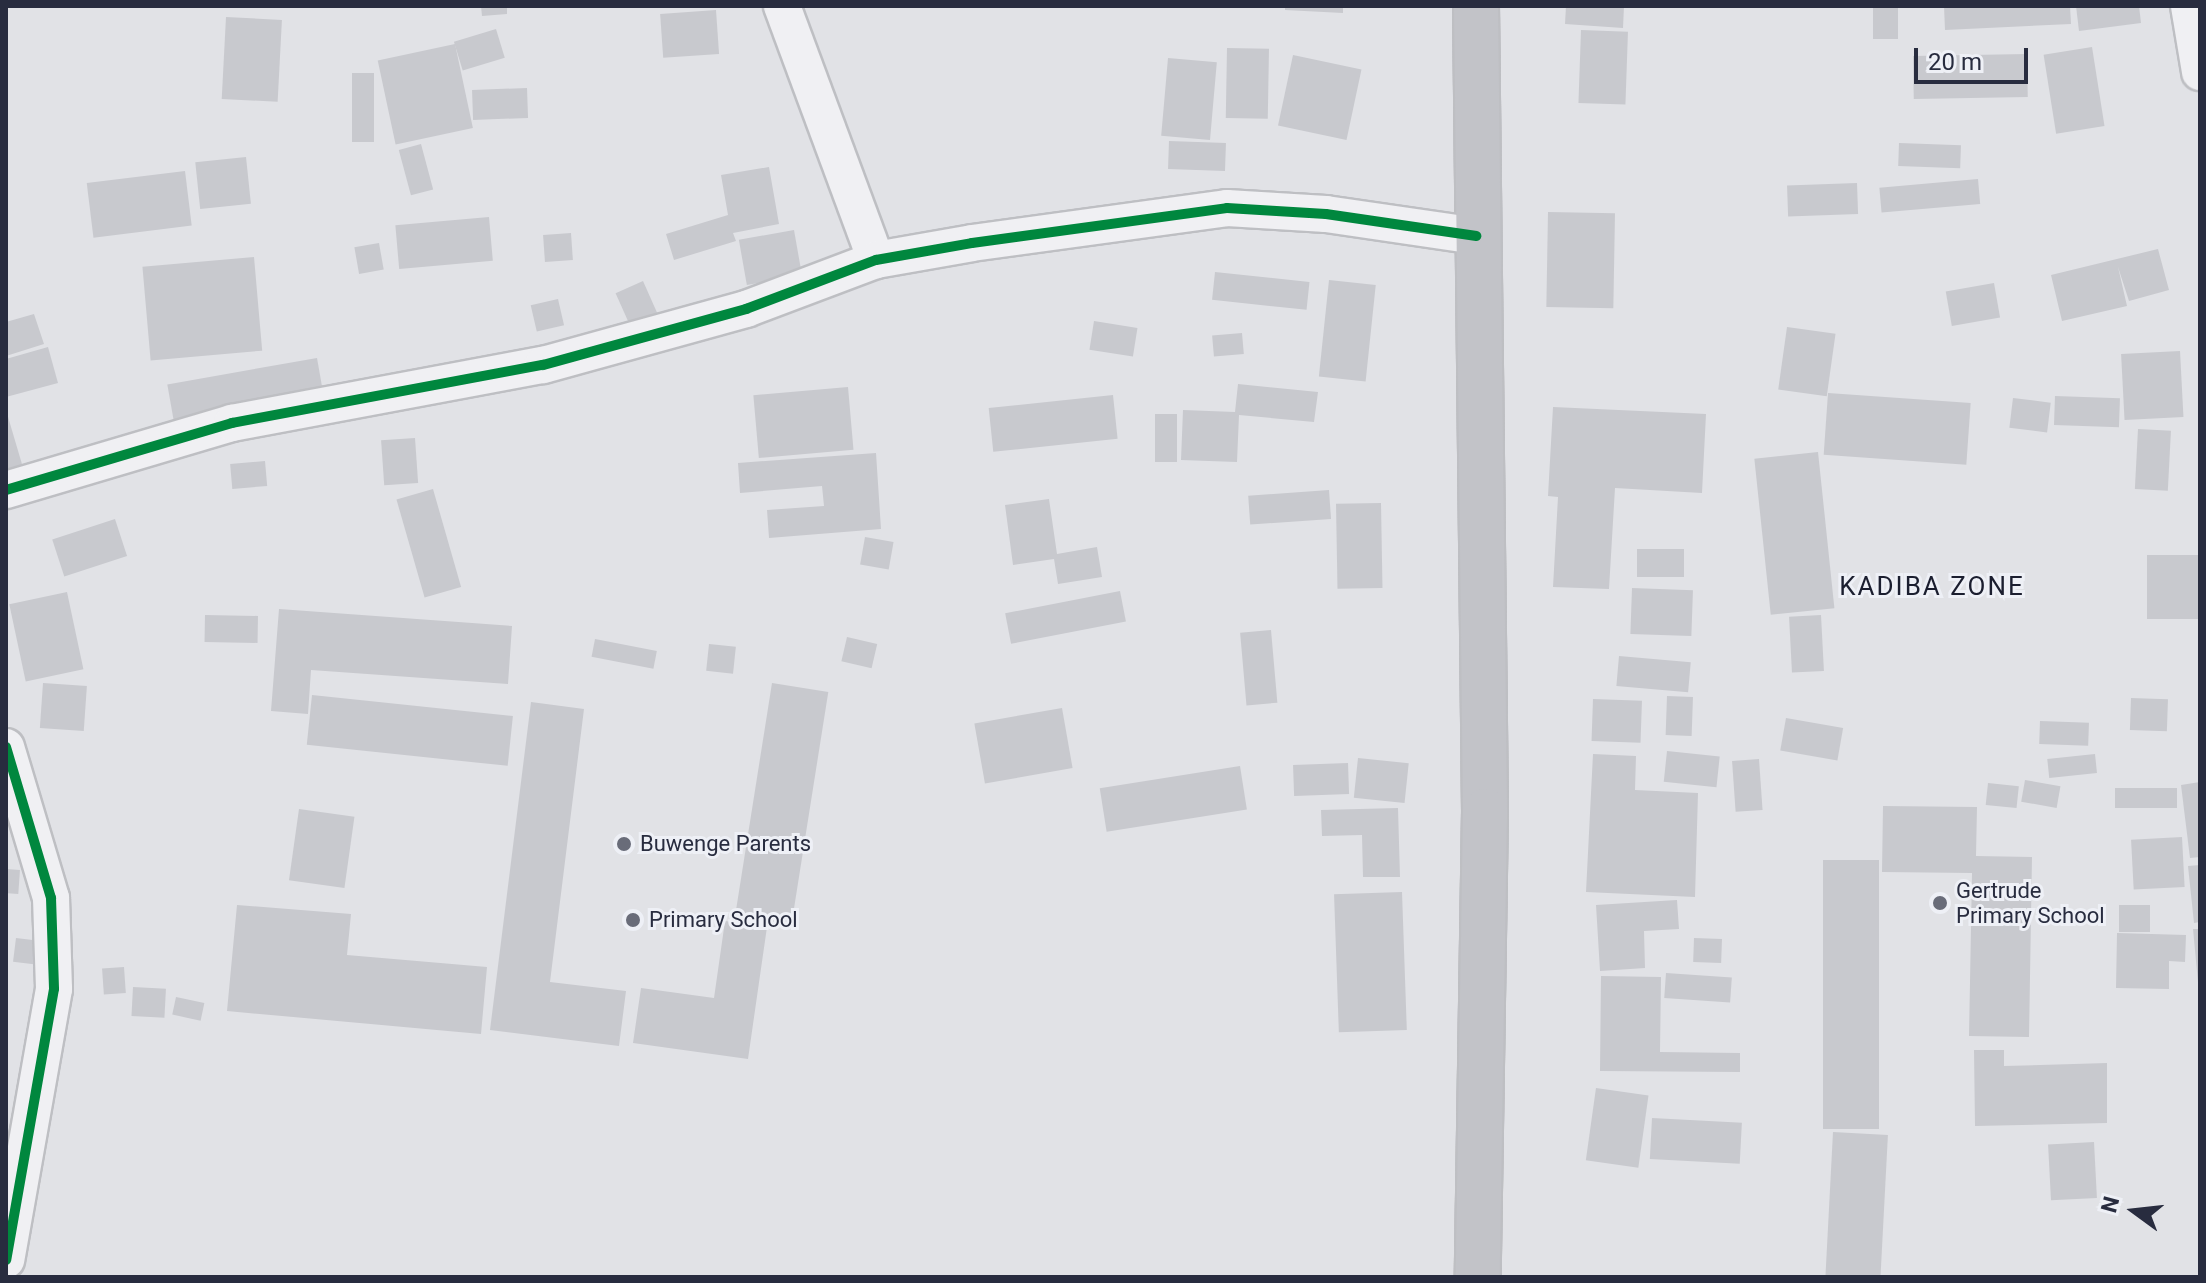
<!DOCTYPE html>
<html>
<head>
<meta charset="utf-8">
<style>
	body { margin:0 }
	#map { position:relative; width:2206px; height:1283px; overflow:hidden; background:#e1e2e6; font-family:Roboto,sans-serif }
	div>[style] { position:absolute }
	.building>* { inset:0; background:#c8c9ce; transform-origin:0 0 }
	.roads { filter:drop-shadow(2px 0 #bebfc3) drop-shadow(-2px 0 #bebfc3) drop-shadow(0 2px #bebfc3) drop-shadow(0 -2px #bebfc3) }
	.street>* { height:36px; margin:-18px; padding:0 18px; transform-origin:18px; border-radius:18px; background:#f0f0f3 }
	.secondary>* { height:44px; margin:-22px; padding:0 22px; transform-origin:22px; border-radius:22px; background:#c2c3c8 }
	.cycleway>* { height:10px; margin:-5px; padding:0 5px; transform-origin:5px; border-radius:5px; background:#00873e }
	.dots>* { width:22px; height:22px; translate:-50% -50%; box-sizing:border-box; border:4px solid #eef0f6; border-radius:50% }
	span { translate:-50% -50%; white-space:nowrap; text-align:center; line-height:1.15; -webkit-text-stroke:6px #eef0f6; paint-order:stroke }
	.poi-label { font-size:22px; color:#282c3f }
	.left { translate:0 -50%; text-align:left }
	.quarter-label { font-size:26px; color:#1b1e2f; letter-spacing:2px }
	.frame { position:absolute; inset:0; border:8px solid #282c3f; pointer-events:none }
	.north { position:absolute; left:2094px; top:1171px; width:80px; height:80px; -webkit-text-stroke:6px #eef0f6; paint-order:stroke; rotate:285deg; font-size:22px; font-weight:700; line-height:32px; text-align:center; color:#282c3f }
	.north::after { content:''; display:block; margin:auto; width:28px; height:36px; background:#282c3f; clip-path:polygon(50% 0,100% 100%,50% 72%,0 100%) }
	.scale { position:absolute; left:1914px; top:48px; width:114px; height:36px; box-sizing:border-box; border:4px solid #282c3f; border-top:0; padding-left:10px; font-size:24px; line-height:28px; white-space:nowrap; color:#282c3f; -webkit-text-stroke:6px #eef0f6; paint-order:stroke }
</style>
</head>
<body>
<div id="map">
	<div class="building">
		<i style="clip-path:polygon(481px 6px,507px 6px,507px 14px,482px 16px)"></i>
		<i style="clip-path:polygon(1285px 6px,1343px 6px,1343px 13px,1285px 10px)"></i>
		<i style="clip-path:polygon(1566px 6px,1624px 6px,1623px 28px,1565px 24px)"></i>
		<i style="left:1873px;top:6px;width:25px;height:33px"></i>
		<i style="clip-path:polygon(1944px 6px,2070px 6px,2071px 24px,1945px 30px)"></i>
		<i style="clip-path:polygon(2076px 6px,2139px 6px,2141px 23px,2079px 31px)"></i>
		<i style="left:716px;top:10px;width:44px;height:56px;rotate:86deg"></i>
		<i style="left:226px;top:17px;width:56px;height:82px;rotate:3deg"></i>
		<i style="left:496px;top:29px;width:30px;height:44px;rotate:73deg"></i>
		<i style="left:1581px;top:30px;width:47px;height:73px;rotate:2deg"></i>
		<i style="left:455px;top:44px;width:86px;height:79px;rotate:78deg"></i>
		<i style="left:2092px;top:47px;width:80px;height:49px;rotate:81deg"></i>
		<i style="left:1227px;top:48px;width:42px;height:70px;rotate:1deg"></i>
		<i style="left:2027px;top:54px;width:43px;height:114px;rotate:89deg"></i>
		<i style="left:1293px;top:55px;width:70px;height:72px;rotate:12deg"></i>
		<i style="left:1168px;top:58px;width:49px;height:78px;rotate:5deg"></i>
		<i style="left:352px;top:73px;width:22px;height:69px"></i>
		<i style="left:527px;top:88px;width:30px;height:55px;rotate:88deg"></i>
		<i style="left:1169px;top:141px;width:57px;height:28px;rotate:2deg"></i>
		<i style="left:1899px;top:143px;width:62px;height:23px;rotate:2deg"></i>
		<i style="left:421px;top:144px;width:47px;height:23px;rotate:75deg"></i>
		<i style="left:246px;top:157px;width:47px;height:51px;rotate:84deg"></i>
		<i style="clip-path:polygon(769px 167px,779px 224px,733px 233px,736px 241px,674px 260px,666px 234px,728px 215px,721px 175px)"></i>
		<i style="left:185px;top:171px;width:55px;height:99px;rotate:83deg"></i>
		<i style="left:1978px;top:179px;width:25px;height:99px;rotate:85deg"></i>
		<i style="left:1857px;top:183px;width:31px;height:70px;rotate:88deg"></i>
		<i style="left:1548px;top:212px;width:67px;height:95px;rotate:1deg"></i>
		<i style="left:489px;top:217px;width:44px;height:94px;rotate:85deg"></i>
		<i style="left:794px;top:230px;width:46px;height:56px;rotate:80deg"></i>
		<i style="left:571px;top:233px;width:27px;height:28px;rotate:86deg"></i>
		<i style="left:379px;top:243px;width:27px;height:25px;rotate:80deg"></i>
		<i style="clip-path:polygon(2158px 249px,2169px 290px,2129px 301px,2118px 267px,2127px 306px,2062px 321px,2051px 275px)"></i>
		<i style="left:254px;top:257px;width:94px;height:112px;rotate:85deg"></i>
		<i style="left:1215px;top:272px;width:95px;height:28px;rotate:6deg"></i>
		<i style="left:1329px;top:280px;width:47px;height:97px;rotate:6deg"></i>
		<i style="left:643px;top:281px;width:39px;height:30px;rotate:66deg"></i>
		<i style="left:1994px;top:283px;width:35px;height:49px;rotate:80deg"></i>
		<i style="left:558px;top:299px;width:27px;height:28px;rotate:77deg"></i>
		<i style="clip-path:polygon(34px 314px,44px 344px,6px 356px,6px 322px)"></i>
		<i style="left:1094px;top:321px;width:44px;height:29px;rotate:9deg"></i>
		<i style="left:1787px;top:327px;width:49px;height:63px;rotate:8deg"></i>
		<i style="left:1242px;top:333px;width:21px;height:30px;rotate:85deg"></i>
		<i style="clip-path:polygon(48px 347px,58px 383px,6px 397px,6px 359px)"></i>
		<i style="left:2180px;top:351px;width:66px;height:59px;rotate:87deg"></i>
		<i style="left:317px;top:358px;width:36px;height:152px;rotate:80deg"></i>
		<i style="clip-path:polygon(1238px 384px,1318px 392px,1314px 422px,1239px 415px,1237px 462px,1181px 460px,1183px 410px,1235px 412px)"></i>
		<i style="left:848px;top:387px;width:63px;height:95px;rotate:85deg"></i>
		<i style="left:1828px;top:393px;width:143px;height:62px;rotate:4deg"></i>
		<i style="left:1113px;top:395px;width:44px;height:125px;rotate:84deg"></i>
		<i style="left:2055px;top:396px;width:65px;height:29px;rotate:2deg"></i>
		<i style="left:2013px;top:398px;width:38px;height:30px;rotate:7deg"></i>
		<i style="clip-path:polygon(1553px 407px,1706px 414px,1702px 493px,1615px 488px,1609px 589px,1553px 587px,1558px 497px,1548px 496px)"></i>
		<i style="clip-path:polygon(6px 410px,24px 471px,6px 476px)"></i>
		<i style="left:1155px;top:414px;width:22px;height:48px"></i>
		<i style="left:2138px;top:429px;width:33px;height:60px;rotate:3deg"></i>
		<i style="left:415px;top:438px;width:45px;height:34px;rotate:86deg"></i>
		<i style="left:1818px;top:452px;width:157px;height:64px;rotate:84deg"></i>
		<i style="clip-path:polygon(876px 453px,881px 529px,769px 538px,767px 510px,824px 506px,822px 486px,740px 493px,738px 463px)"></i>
		<i style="left:265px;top:461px;width:25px;height:35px;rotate:85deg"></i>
		<i style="left:433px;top:489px;width:102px;height:38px;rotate:74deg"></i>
		<i style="left:1329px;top:490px;width:29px;height:81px;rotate:86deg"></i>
		<i style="clip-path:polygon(1049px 499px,1057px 554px,1097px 547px,1102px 577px,1058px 584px,1054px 559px,1013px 565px,1005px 505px)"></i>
		<i style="left:1381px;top:503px;width:85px;height:45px;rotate:89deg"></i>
		<i style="left:115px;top:519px;width:39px;height:66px;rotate:72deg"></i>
		<i style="left:865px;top:537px;width:29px;height:28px;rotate:10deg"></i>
		<i style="left:1684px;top:549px;width:28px;height:47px;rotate:90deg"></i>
		<i style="left:2147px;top:555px;width:53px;height:64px"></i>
		<i style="left:1632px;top:588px;width:61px;height:46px;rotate:2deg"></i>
		<i style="left:1120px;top:591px;width:31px;height:117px;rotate:79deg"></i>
		<i style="left:67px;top:592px;width:79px;height:59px;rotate:78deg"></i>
		<i style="clip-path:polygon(279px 609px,512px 626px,508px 684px,311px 670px,308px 714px,271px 711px)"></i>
		<i style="left:205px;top:615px;width:53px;height:27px;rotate:1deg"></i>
		<i style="left:1821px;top:615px;width:56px;height:32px;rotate:87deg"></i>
		<i style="left:1271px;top:630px;width:73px;height:31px;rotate:85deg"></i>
		<i style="left:847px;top:637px;width:31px;height:25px;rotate:13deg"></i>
		<i style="left:595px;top:639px;width:63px;height:18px;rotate:11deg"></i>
		<i style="left:709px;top:644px;width:27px;height:27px;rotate:6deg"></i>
		<i style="left:1619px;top:656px;width:72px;height:30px;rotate:5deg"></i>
		<i style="left:43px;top:683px;width:44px;height:45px;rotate:4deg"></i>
		<i style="left:772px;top:683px;width:57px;height:237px;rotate:9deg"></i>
		<i style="left:312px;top:695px;width:202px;height:50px;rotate:6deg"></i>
		<i style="left:1667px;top:696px;width:26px;height:39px;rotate:2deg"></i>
		<i style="left:2131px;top:698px;width:37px;height:32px;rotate:2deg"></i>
		<i style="left:1593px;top:699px;width:49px;height:42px;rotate:2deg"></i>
		<i style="clip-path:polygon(531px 702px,584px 709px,550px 982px,626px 991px,619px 1046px,490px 1030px)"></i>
		<i style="left:1062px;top:708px;width:61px;height:89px;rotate:80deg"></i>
		<i style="left:1786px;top:718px;width:58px;height:33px;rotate:10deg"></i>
		<i style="left:2040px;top:721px;width:49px;height:23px;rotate:2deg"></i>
		<i style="left:1667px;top:751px;width:53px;height:31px;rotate:6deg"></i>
		<i style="clip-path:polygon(1593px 754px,1636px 756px,1635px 790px,1698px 793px,1695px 897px,1586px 892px)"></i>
		<i style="left:2095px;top:754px;width:19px;height:48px;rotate:84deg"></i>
		<i style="left:1358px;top:758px;width:51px;height:40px;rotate:6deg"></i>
		<i style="left:1759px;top:759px;width:51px;height:27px;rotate:86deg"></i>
		<i style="left:1348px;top:763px;width:31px;height:55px;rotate:88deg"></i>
		<i style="left:1240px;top:766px;width:44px;height:142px;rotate:81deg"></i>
		<i style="left:2025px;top:780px;width:36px;height:22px;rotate:10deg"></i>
		<i style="clip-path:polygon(2200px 782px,2200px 857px,2190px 858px,2181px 785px)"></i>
		<i style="left:1988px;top:783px;width:31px;height:22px;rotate:6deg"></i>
		<i style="left:2115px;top:788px;width:62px;height:20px"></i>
		<i style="clip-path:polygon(1883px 806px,1977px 807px,1976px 856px,2032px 857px,2029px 1037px,1969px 1036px,1972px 873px,1882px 872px)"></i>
		<i style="clip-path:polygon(1398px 808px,1400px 877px,1363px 877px,1362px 835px,1322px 836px,1321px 810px)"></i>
		<i style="left:299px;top:809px;width:56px;height:72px;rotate:8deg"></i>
		<i style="left:2182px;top:837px;width:50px;height:51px;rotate:87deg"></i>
		<i style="left:1823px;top:860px;width:56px;height:269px"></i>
		<i style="clip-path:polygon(2200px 865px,2200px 922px,2194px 923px,2188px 866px)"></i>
		<i style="left:6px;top:869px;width:14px;height:24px;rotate:4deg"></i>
		<i style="left:1402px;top:892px;width:138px;height:68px;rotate:88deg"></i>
		<i style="clip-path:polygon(1677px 900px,1679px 929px,1644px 931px,1645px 968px,1600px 971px,1596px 905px)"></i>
		<i style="clip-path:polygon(237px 905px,351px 914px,347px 955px,487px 967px,481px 1034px,227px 1011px)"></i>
		<i style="left:2150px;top:905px;width:27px;height:31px;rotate:90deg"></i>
		<i style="clip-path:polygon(725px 921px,767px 927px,748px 1059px,633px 1043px,641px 988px,714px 998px)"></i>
		<i style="clip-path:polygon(2193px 929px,2200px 929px,2200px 982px,2198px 982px)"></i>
		<i style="clip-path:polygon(2117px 933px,2186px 935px,2185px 962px,2169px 961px,2169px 989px,2116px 988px)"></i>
		<i style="left:16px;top:938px;width:25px;height:24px;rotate:7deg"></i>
		<i style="left:1694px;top:938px;width:28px;height:24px;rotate:2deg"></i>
		<i style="left:124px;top:967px;width:26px;height:22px;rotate:86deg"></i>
		<i style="left:1666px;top:973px;width:66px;height:25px;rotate:4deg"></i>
		<i style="clip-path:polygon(1601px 976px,1661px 977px,1660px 1052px,1740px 1053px,1740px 1072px,1600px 1071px)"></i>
		<i style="left:133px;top:987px;width:33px;height:29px;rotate:3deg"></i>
		<i style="left:176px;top:997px;width:29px;height:18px;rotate:12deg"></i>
		<i style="clip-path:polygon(1974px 1050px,2004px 1050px,2004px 1066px,2107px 1063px,2107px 1123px,1975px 1126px)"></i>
		<i style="left:1596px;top:1088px;width:53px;height:73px;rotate:8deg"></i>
		<i style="left:1652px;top:1118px;width:90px;height:41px;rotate:3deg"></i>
		<i style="left:1833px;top:1132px;width:55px;height:145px;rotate:3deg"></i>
		<i style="left:2094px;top:1142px;width:56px;height:46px;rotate:87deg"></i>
	</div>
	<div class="roads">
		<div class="street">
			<i style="left:782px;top:6px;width:271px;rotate:69.7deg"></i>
			<i style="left:2189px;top:6px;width:67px;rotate:80.5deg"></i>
			<i style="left:6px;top:490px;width:236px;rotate:-16.5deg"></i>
			<i style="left:232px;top:423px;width:316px;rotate:-10.6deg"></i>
			<i style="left:543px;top:365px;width:211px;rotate:-15.4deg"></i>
			<i style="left:746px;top:309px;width:139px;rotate:-20.7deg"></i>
			<i style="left:876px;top:260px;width:97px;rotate:-10deg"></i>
			<i style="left:972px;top:243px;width:257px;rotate:-7.8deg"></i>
			<i style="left:1227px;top:208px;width:99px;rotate:3.5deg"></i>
			<i style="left:1326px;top:214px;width:152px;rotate:8.3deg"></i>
			<i style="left:6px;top:747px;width:158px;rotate:73.4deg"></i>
			<i style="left:51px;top:898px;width:91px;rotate:88.1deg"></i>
			<i style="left:54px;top:989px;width:275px;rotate:100deg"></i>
		</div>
		<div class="secondary">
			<i style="left:1476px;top:6px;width:805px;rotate:89.36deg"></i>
			<i style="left:1485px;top:811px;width:466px;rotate:90.9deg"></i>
		</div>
	</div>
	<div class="cycleway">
		<i style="left:6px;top:490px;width:236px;rotate:-16.5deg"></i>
		<i style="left:232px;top:423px;width:316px;rotate:-10.6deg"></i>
		<i style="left:543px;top:365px;width:211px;rotate:-15.4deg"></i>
		<i style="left:746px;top:309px;width:139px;rotate:-20.7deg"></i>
		<i style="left:876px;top:260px;width:97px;rotate:-10deg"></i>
		<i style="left:972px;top:243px;width:257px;rotate:-7.8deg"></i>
		<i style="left:1227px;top:208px;width:99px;rotate:3.5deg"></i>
		<i style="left:1326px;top:214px;width:152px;rotate:8.3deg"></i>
		<i style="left:6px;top:747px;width:158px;rotate:73.4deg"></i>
		<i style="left:51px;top:898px;width:91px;rotate:88.1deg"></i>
		<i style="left:54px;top:989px;width:275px;rotate:100deg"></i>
	</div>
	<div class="dots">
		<i style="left:624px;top:844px;background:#696c79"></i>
		<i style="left:1940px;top:903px;background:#696c79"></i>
		<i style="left:633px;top:920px;background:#696c79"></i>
	</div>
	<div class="poi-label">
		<span class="left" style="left:640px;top:844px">Buwenge Parents</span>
		<span class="left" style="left:1956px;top:903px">Gertrude<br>Primary School</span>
		<span class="left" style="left:649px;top:920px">Primary School</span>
	</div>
	<div class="quarter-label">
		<span style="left:1932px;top:587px">KADIBA ZONE</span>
	</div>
	<div class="frame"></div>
	<div class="north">N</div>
	<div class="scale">20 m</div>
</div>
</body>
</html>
